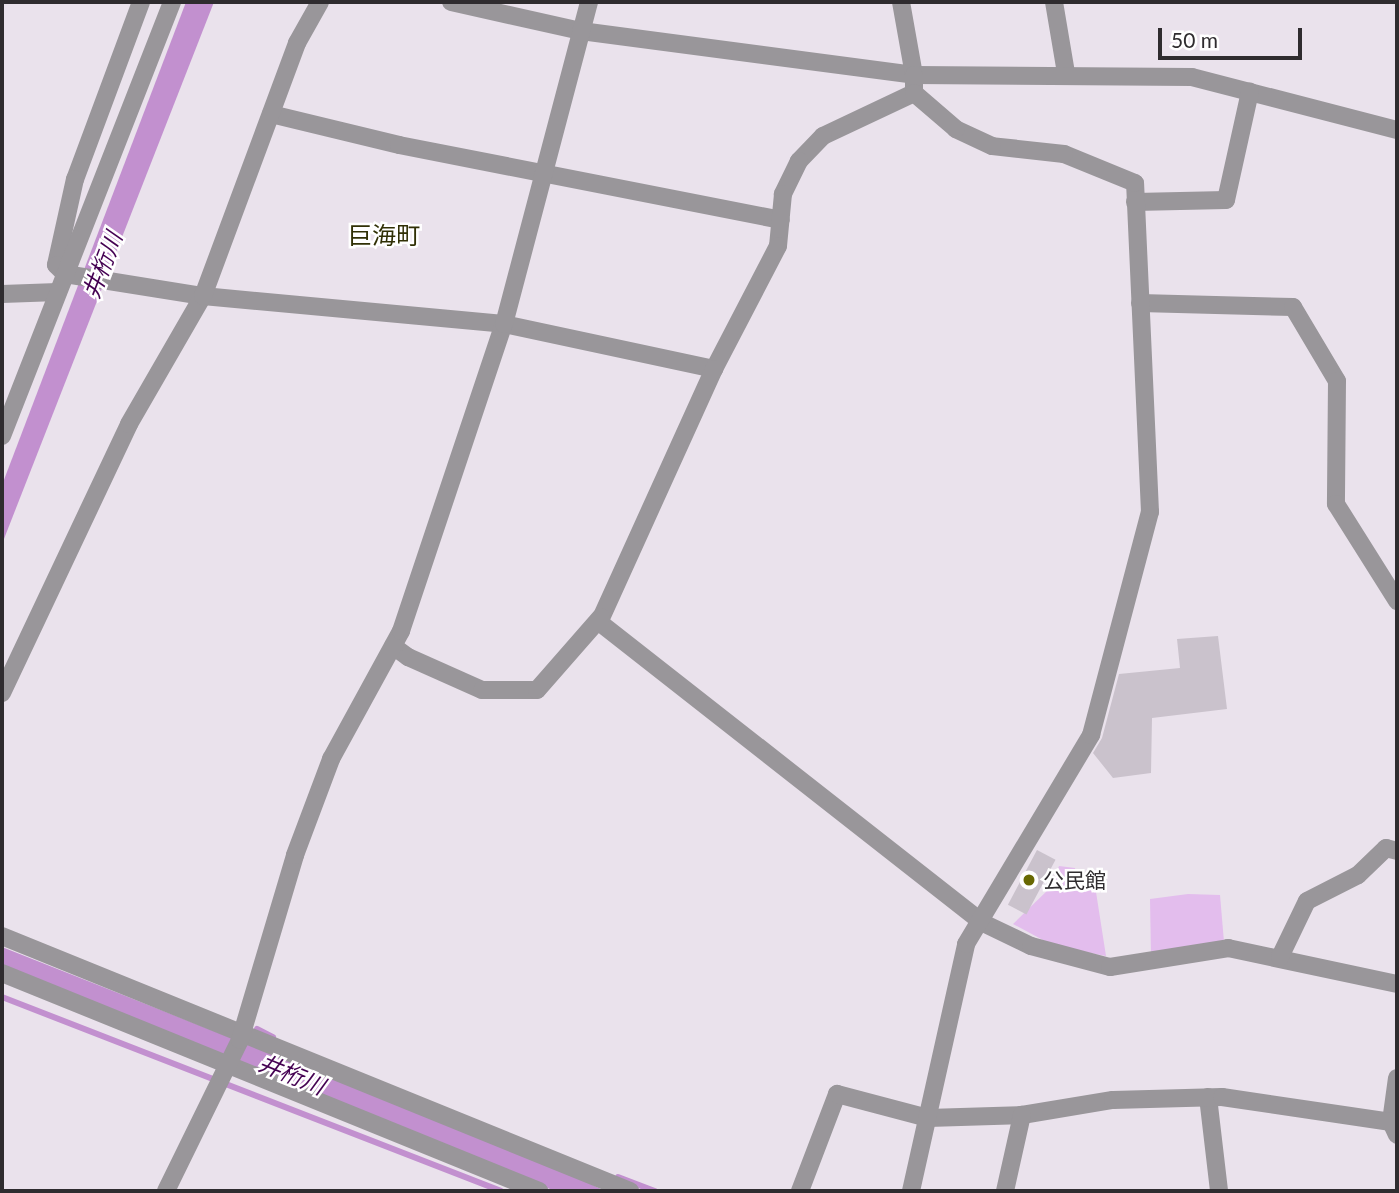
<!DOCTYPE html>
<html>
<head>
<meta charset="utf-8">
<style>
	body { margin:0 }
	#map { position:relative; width:1399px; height:1193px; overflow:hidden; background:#eae2ec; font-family:Lato,"Noto Sans JP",sans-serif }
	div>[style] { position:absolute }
	.green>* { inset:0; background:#e3bded }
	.water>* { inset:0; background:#c290cf }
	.stream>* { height:6px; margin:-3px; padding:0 3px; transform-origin:3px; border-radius:3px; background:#c290cf }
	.building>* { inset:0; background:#cac2cc; transform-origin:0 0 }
	.minor>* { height:18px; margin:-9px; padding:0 9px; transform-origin:9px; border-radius:9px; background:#99969a }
	.dots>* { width:19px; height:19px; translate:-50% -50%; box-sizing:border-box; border:4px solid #fff; border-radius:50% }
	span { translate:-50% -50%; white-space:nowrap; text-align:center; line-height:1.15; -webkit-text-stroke:5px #fff; paint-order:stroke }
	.poi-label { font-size:21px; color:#2f2c2f }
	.left { translate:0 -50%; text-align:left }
	.water-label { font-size:23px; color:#440152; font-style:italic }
	.quarter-label { font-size:24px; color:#303005 }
	.frame { position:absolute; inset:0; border:4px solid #2f2c2f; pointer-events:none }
	.scale { position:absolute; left:1158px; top:28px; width:144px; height:32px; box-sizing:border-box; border:4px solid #2f2c2f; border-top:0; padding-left:9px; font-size:21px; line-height:24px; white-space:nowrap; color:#2f2c2f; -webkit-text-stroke:5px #fff; paint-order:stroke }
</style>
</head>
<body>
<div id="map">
	<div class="green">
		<i style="clip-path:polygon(1059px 866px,1075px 868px,1077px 881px,1088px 879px,1096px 892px,1106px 956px,1054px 946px,1013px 924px,1051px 887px)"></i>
		<i style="clip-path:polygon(1188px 894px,1220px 895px,1224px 942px,1151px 957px,1150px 899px)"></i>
	</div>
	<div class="water">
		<i style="clip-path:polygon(186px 2px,214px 2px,2px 544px,2px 485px)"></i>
		<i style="clip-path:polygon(2px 947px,547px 1163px,605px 1191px,555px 1191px,223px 1058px,2px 966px)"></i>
	</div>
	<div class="stream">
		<i style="left:2px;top:997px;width:535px;rotate:21.24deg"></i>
		<i style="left:257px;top:1029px;width:18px;rotate:27deg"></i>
		<i style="left:618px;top:1177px;width:40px;rotate:21deg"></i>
	</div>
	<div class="building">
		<i style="clip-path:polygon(1218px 636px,1227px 709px,1152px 718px,1151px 773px,1113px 778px,1093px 753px,1102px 738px,1119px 674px,1180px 668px,1177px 639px)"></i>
		<i style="left:1037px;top:850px;width:21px;height:62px;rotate:28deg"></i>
	</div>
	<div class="minor">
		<i style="left:141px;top:2px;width:189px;rotate:110.4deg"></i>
		<i style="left:75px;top:179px;width:88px;rotate:102.5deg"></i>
		<i style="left:56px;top:265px;width:13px;rotate:45deg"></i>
		<i style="left:65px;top:274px;width:140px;rotate:9.1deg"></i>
		<i style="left:203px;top:296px;width:302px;rotate:5.3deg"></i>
		<i style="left:504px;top:324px;width:215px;rotate:12.1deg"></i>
		<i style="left:451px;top:2px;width:133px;rotate:12.6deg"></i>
		<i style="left:581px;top:31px;width:336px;rotate:7.5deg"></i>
		<i style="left:914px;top:75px;width:74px;rotate:-100.1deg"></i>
		<i style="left:1054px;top:2px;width:72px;rotate:80.4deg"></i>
		<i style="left:271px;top:114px;width:132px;rotate:13.6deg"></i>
		<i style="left:399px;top:145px;width:389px;rotate:11.1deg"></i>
		<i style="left:1397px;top:130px;width:212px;rotate:-165.5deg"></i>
		<i style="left:1192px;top:77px;width:278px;rotate:-179.6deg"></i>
		<i style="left:914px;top:75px;width:18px;rotate:90deg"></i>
		<i style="left:914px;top:93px;width:101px;rotate:154.7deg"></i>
		<i style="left:823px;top:136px;width:35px;rotate:134deg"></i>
		<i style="left:799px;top:161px;width:37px;rotate:116deg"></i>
		<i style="left:783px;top:194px;width:52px;rotate:95.5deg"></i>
		<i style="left:778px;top:246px;width:139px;rotate:117.5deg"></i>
		<i style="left:714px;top:369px;width:278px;rotate:114.4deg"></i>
		<i style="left:599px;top:622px;width:486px;rotate:38.1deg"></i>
		<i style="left:981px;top:922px;width:55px;rotate:25.6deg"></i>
		<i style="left:1031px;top:946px;width:82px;rotate:14.9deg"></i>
		<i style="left:1110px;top:967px;width:120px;rotate:-9.1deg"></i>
		<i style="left:1228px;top:948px;width:173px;rotate:12deg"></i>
		<i style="left:1135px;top:202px;width:91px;rotate:-1.3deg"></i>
		<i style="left:1226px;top:200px;width:111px;rotate:-77.5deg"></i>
		<i style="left:2px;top:294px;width:56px;rotate:-2deg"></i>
		<i style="left:1140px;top:303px;width:153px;rotate:1.5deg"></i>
		<i style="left:1293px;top:307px;width:86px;rotate:59.3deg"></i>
		<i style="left:1337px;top:381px;width:123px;rotate:90.5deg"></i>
		<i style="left:1336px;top:504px;width:115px;rotate:57.8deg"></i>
		<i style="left:2px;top:436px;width:466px;rotate:-68.6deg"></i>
		<i style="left:393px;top:646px;width:19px;rotate:36deg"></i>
		<i style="left:408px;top:657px;width:81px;rotate:24deg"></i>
		<i style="left:482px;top:690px;width:55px"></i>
		<i style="left:537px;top:690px;width:97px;rotate:-48.8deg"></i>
		<i style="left:2px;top:693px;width:297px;rotate:-64.7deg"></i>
		<i style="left:129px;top:424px;width:148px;rotate:-60deg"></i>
		<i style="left:203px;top:296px;width:270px;rotate:-69.6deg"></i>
		<i style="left:297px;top:43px;width:47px;rotate:-60.7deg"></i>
		<i style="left:2px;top:936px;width:678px;rotate:22.1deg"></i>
		<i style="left:1280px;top:957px;width:62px;rotate:-64.3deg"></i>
		<i style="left:1307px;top:901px;width:57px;rotate:-27deg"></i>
		<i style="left:1358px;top:875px;width:39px;rotate:-44deg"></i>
		<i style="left:1386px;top:848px;width:11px;rotate:15deg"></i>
		<i style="left:2px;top:973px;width:580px;rotate:22.1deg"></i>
		<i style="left:1397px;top:1078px;width:44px;rotate:97.8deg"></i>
		<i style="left:1391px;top:1122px;width:14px;rotate:65deg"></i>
		<i style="left:1208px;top:1097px;width:95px;rotate:83.3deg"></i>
		<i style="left:166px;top:1191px;width:168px;rotate:-63.9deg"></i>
		<i style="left:240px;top:1040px;width:193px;rotate:-73.4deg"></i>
		<i style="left:295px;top:855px;width:103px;rotate:-69.4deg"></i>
		<i style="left:331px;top:759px;width:146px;rotate:-61.3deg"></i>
		<i style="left:401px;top:631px;width:324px;rotate:-71.5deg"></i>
		<i style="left:504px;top:324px;width:333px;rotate:-75.2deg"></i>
		<i style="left:800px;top:1191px;width:104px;rotate:-69.1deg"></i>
		<i style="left:837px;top:1094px;width:94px;rotate:14.8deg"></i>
		<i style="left:928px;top:1118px;width:94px;rotate:-1.8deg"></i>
		<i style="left:1022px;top:1115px;width:92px;rotate:-9.4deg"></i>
		<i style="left:1113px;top:1100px;width:109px;rotate:-1.6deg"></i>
		<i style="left:1222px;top:1097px;width:171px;rotate:8.4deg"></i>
		<i style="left:911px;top:1191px;width:253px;rotate:-77.4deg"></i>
		<i style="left:966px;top:944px;width:244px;rotate:-59.1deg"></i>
		<i style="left:1091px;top:735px;width:231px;rotate:-75.2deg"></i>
		<i style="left:1150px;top:512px;width:329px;rotate:-92.6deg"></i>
		<i style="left:1135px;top:183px;width:77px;rotate:-157.8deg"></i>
		<i style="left:1064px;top:154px;width:72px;rotate:-173.7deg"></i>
		<i style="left:992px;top:146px;width:40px;rotate:-155deg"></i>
		<i style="left:956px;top:129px;width:55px;rotate:-139.4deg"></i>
		<i style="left:1005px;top:1191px;width:78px;rotate:-77.4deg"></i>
	</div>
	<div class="dots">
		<i style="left:1029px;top:880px;background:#686802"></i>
	</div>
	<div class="poi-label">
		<span class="left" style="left:1043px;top:880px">公民館</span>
	</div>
	<div class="water-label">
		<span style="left:102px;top:265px;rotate:-69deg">井桁川</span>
		<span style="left:292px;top:1074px;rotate:22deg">井桁川</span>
	</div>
	<div class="quarter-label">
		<span style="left:384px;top:235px">巨海町</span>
	</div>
	<div class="frame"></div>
	<div class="scale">50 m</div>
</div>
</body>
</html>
